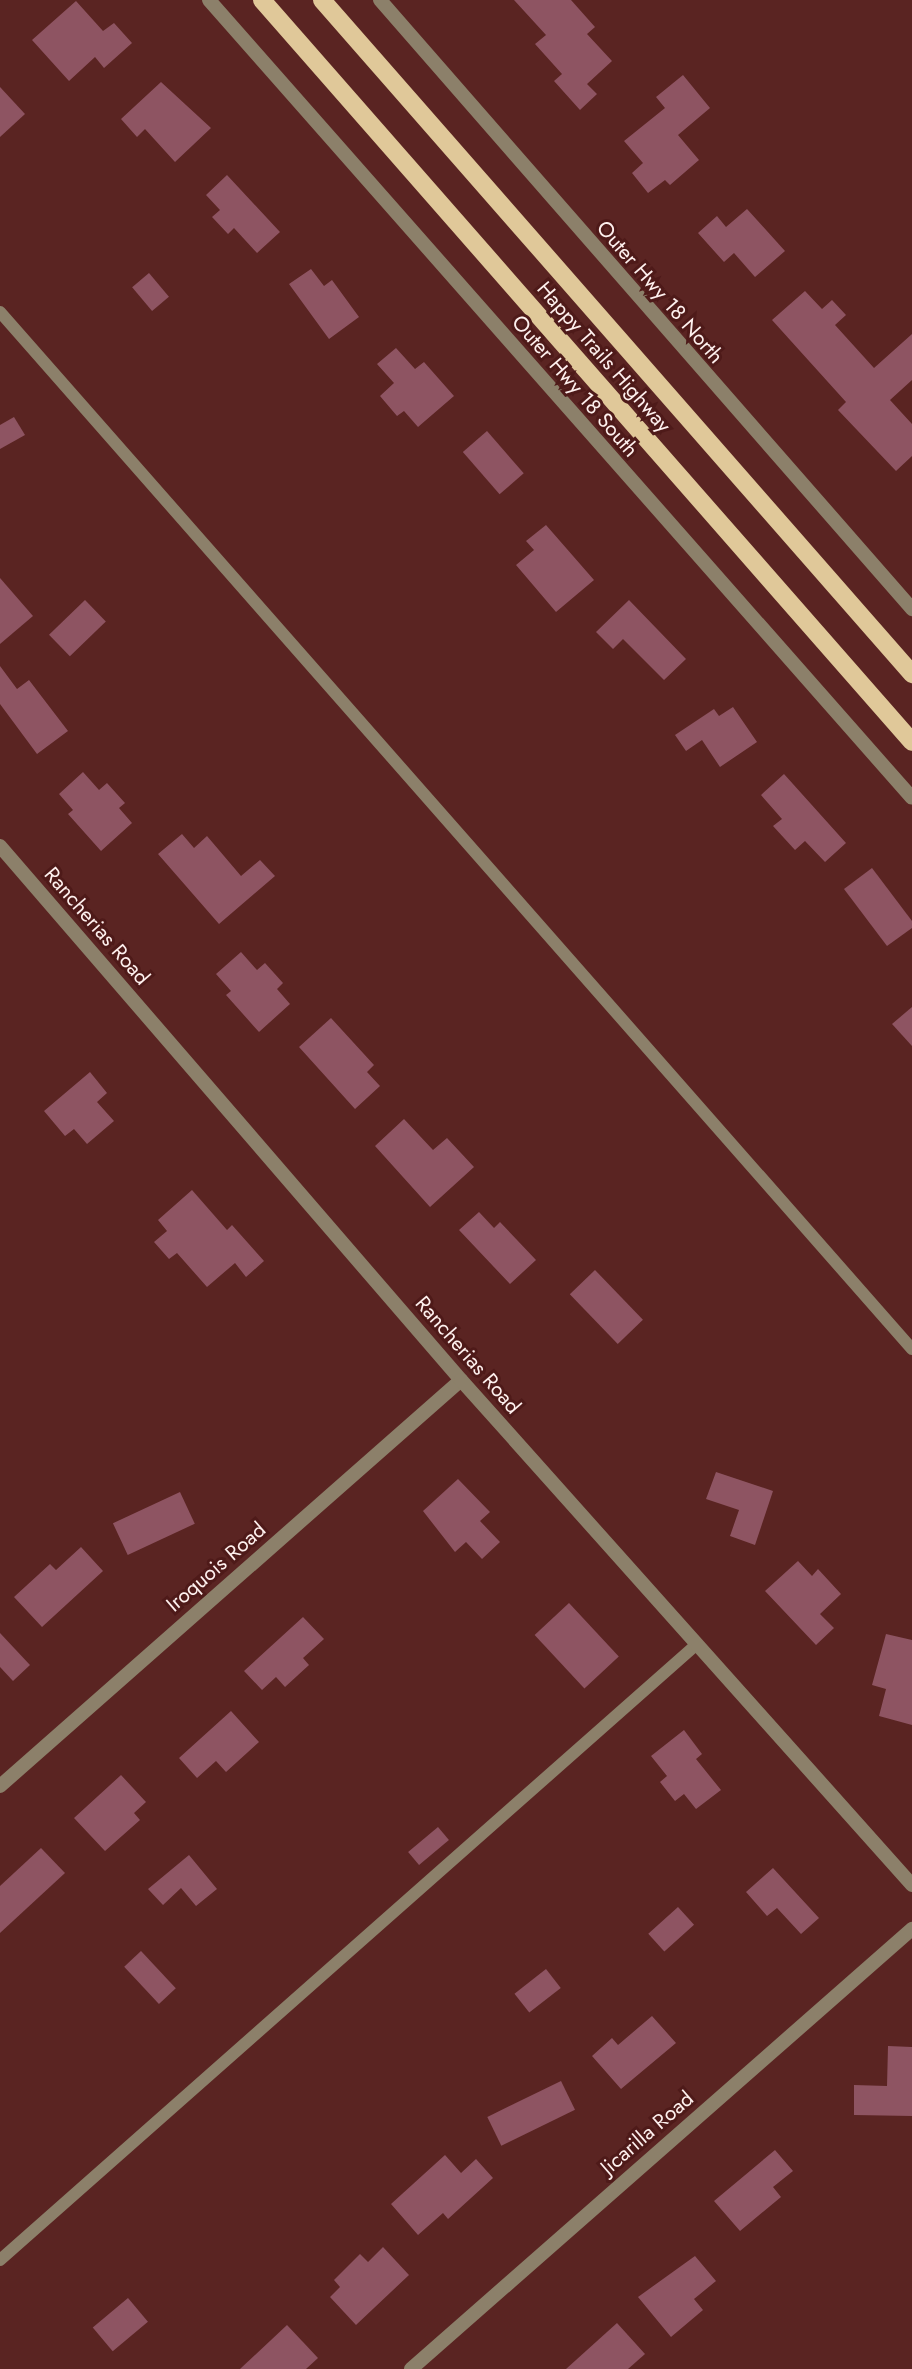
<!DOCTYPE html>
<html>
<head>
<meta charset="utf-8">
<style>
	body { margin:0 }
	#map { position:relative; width:912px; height:2369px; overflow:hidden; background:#5a2422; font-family:Jost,sans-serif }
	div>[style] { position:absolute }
	.building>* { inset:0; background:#8e5462; transform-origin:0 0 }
	.service>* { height:12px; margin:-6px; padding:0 6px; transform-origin:6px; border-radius:6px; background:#8c806a }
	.minor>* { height:14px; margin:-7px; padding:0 7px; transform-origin:7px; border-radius:7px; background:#8c806a }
	.tertiary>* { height:14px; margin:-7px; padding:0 7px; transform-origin:7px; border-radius:7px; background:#8c806a }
	.primary>* { height:18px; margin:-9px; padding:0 9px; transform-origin:9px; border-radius:9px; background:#e0c899 }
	span { translate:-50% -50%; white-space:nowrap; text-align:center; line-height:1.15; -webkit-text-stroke:6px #4e1a19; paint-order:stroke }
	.street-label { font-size:21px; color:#fef0ee }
</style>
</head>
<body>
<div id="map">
	<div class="building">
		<i style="clip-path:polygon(514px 0,571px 0,595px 27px,587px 34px,612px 61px,587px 84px,597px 94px,580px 110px,554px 81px,562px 74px,535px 44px,546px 35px)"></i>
		<i style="clip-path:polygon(76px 1px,103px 31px,114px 23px,132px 43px,104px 68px,95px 57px,69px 81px,32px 40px)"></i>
		<i style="clip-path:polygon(683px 75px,710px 108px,678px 135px,699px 160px,670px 185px,665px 180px,648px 193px,632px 173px,643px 163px,624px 141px,665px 108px,656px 97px)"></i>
		<i style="clip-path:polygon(161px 82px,211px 128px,175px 162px,145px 129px,137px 137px,121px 119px)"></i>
		<i style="clip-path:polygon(0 87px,25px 114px,0 137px)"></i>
		<i style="clip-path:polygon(227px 175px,280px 232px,257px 253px,234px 228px,228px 234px,212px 217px,220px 210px,206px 195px)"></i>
		<i style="clip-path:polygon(747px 209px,785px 251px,755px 277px,734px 253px,724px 262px,698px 233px,717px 216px,726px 227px)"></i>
		<i style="clip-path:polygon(311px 269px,324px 286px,332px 280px,359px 317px,329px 339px,289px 284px)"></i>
		<i style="left:149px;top:273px;width:31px;height:22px;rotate:50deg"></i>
		<i style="clip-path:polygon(805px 291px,822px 309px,832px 300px,846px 315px,835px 325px,874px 368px,912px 334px,912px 380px,890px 400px,912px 424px,912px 456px,896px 471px,838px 410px,846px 402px,772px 320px)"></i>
		<i style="clip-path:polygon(396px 348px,415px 369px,424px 362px,454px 396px,418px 427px,404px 411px,397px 416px,380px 396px,394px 383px,377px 364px)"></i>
		<i style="clip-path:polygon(14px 417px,25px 435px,0 449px,0 425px)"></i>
		<i style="left:487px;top:431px;width:56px;height:32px;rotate:49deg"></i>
		<i style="clip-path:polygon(546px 525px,594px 580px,556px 612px,516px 565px,534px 550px,526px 541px)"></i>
		<i style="clip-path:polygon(0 578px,33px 616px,0 644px)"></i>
		<i style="left:85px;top:600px;width:30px;height:50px;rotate:46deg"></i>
		<i style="clip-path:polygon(629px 600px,686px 659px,664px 680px,623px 639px,613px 649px,596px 632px)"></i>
		<i style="clip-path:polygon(0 666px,17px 689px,29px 680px,68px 731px,37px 754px,0 704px)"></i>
		<i style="clip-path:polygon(733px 707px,757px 742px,720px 767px,702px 740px,686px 751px,675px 735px,714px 709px,719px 716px)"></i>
		<i style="clip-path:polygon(83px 772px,99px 790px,107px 783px,125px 803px,119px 808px,132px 823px,101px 851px,68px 814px,73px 810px,59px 794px)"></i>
		<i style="clip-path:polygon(784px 774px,846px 843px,825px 862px,805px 841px,795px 850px,773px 826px,782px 819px,761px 795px)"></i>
		<i style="clip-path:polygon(182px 834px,194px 848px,207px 836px,241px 876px,260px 860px,275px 876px,219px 924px,158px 854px)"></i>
		<i style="clip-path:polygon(872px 868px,912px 921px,912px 928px,887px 946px,844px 889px)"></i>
		<i style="clip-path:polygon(241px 952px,257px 970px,265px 963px,283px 983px,277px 989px,290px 1004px,259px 1032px,226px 995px,231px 991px,216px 974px)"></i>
		<i style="clip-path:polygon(912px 1007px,912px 1046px,892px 1024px)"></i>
		<i style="clip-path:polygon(331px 1018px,374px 1065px,367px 1072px,380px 1086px,355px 1109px,299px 1047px)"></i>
		<i style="clip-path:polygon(90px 1072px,107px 1093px,97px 1102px,114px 1121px,87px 1144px,74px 1129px,65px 1136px,44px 1111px)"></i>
		<i style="clip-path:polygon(404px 1119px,433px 1150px,447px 1138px,474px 1167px,430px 1207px,375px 1146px)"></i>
		<i style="clip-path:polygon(192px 1190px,227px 1230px,232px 1225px,264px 1261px,246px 1277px,235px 1263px,207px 1287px,177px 1253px,169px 1259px,154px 1242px,167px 1231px,158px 1220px)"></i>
		<i style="clip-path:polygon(479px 1212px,494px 1228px,500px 1222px,536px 1260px,510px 1284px,459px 1230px)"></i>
		<i style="left:595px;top:1270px;width:69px;height:35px;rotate:46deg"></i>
		<i style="clip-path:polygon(716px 1472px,773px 1491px,755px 1545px,730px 1536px,739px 1510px,706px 1499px)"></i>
		<i style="clip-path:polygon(458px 1479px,490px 1512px,480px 1521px,500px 1542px,482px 1559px,466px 1542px,455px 1552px,423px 1511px)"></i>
		<i style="left:180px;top:1492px;width:35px;height:74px;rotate:65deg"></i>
		<i style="clip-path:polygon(81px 1547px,103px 1571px,42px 1627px,14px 1597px,50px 1564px,56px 1570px)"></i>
		<i style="clip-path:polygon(798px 1561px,812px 1576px,818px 1569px,841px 1594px,820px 1614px,834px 1628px,816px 1645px,765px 1591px)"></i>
		<i style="left:569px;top:1603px;width:73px;height:47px;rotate:47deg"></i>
		<i style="clip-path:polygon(303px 1617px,324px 1639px,303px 1658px,309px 1665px,285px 1687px,276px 1677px,262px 1690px,244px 1671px)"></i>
		<i style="clip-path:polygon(0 1633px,30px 1665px,13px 1681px,0 1667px)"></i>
		<i style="clip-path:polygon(886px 1634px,912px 1640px,912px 1725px,879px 1716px,886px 1689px,872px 1685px)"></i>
		<i style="clip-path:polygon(231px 1711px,259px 1742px,226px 1772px,216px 1761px,197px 1778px,179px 1758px)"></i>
		<i style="clip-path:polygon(684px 1730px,702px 1754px,696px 1759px,721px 1790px,696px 1809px,684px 1794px,675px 1801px,660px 1782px,667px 1776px,651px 1756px)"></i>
		<i style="clip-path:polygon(121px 1775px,146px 1802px,134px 1813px,140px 1820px,105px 1851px,74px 1818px)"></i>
		<i style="left:438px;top:1827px;width:17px;height:39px;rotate:50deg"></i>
		<i style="clip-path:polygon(41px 1848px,65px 1873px,0 1933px,0 1886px)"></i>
		<i style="clip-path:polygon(189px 1855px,217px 1889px,196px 1906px,181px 1888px,163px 1905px,148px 1889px)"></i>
		<i style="clip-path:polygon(773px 1868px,819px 1918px,801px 1934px,777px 1908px,767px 1916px,746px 1892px)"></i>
		<i style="left:678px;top:1907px;width:24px;height:40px;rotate:48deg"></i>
		<i style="left:141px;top:1951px;width:51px;height:23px;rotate:47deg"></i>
		<i style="left:546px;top:1969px;width:24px;height:40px;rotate:52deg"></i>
		<i style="clip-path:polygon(652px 2016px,676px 2043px,621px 2089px,592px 2056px,612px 2038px,618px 2045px)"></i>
		<i style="clip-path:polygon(888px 2046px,912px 2047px,912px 2116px,854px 2115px,854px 2085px,887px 2086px)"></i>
		<i style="left:561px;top:2081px;width:32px;height:82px;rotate:64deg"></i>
		<i style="clip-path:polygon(775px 2150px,793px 2171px,773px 2187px,781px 2197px,740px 2231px,714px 2201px)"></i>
		<i style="clip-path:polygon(445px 2155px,461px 2173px,476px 2159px,493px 2178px,448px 2219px,443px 2213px,418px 2235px,391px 2204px)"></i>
		<i style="clip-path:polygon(383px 2247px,409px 2275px,356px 2325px,330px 2297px,340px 2287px,334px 2280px,360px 2254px,368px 2262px)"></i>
		<i style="clip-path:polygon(695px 2256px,716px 2281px,694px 2299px,703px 2310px,671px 2337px,638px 2297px)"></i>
		<i style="left:128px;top:2298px;width:31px;height:46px;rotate:50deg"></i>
		<i style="clip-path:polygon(617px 2323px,645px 2354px,628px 2369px,566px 2369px)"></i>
		<i style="clip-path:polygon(287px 2325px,318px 2358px,306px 2369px,240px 2369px)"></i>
	</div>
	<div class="service">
		<i style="left:0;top:312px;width:1381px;rotate:48.67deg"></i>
		<i style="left:0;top:2260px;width:930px;rotate:-41.47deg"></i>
	</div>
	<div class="minor">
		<i style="left:0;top:1786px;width:614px;rotate:-41.37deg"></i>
		<i style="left:411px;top:2369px;width:667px;rotate:-41.29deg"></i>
	</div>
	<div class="tertiary">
		<i style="left:209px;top:0;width:1063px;rotate:48.62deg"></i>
		<i style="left:380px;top:0;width:809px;rotate:48.86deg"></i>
		<i style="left:0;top:846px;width:705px;rotate:49.2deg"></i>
		<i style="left:461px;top:1380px;width:677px;rotate:48.23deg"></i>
	</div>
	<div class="primary">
		<i style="left:262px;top:0;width:986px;rotate:48.78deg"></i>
		<i style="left:322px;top:0;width:896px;rotate:48.8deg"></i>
	</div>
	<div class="street-label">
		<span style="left:660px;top:292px;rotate:49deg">Outer Hwy 18 North</span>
		<span style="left:604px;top:357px;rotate:49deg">Happy Trails Highway</span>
		<span style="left:575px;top:386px;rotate:49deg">Outer Hwy 18 South</span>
		<span style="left:97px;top:926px;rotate:49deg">Rancherias Road</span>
		<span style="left:468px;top:1355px;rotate:49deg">Rancherias Road</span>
		<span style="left:216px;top:1567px;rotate:-41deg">Iroquois Road</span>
		<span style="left:647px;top:2133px;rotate:-41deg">Jicarilla Road</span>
	</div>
</div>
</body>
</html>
